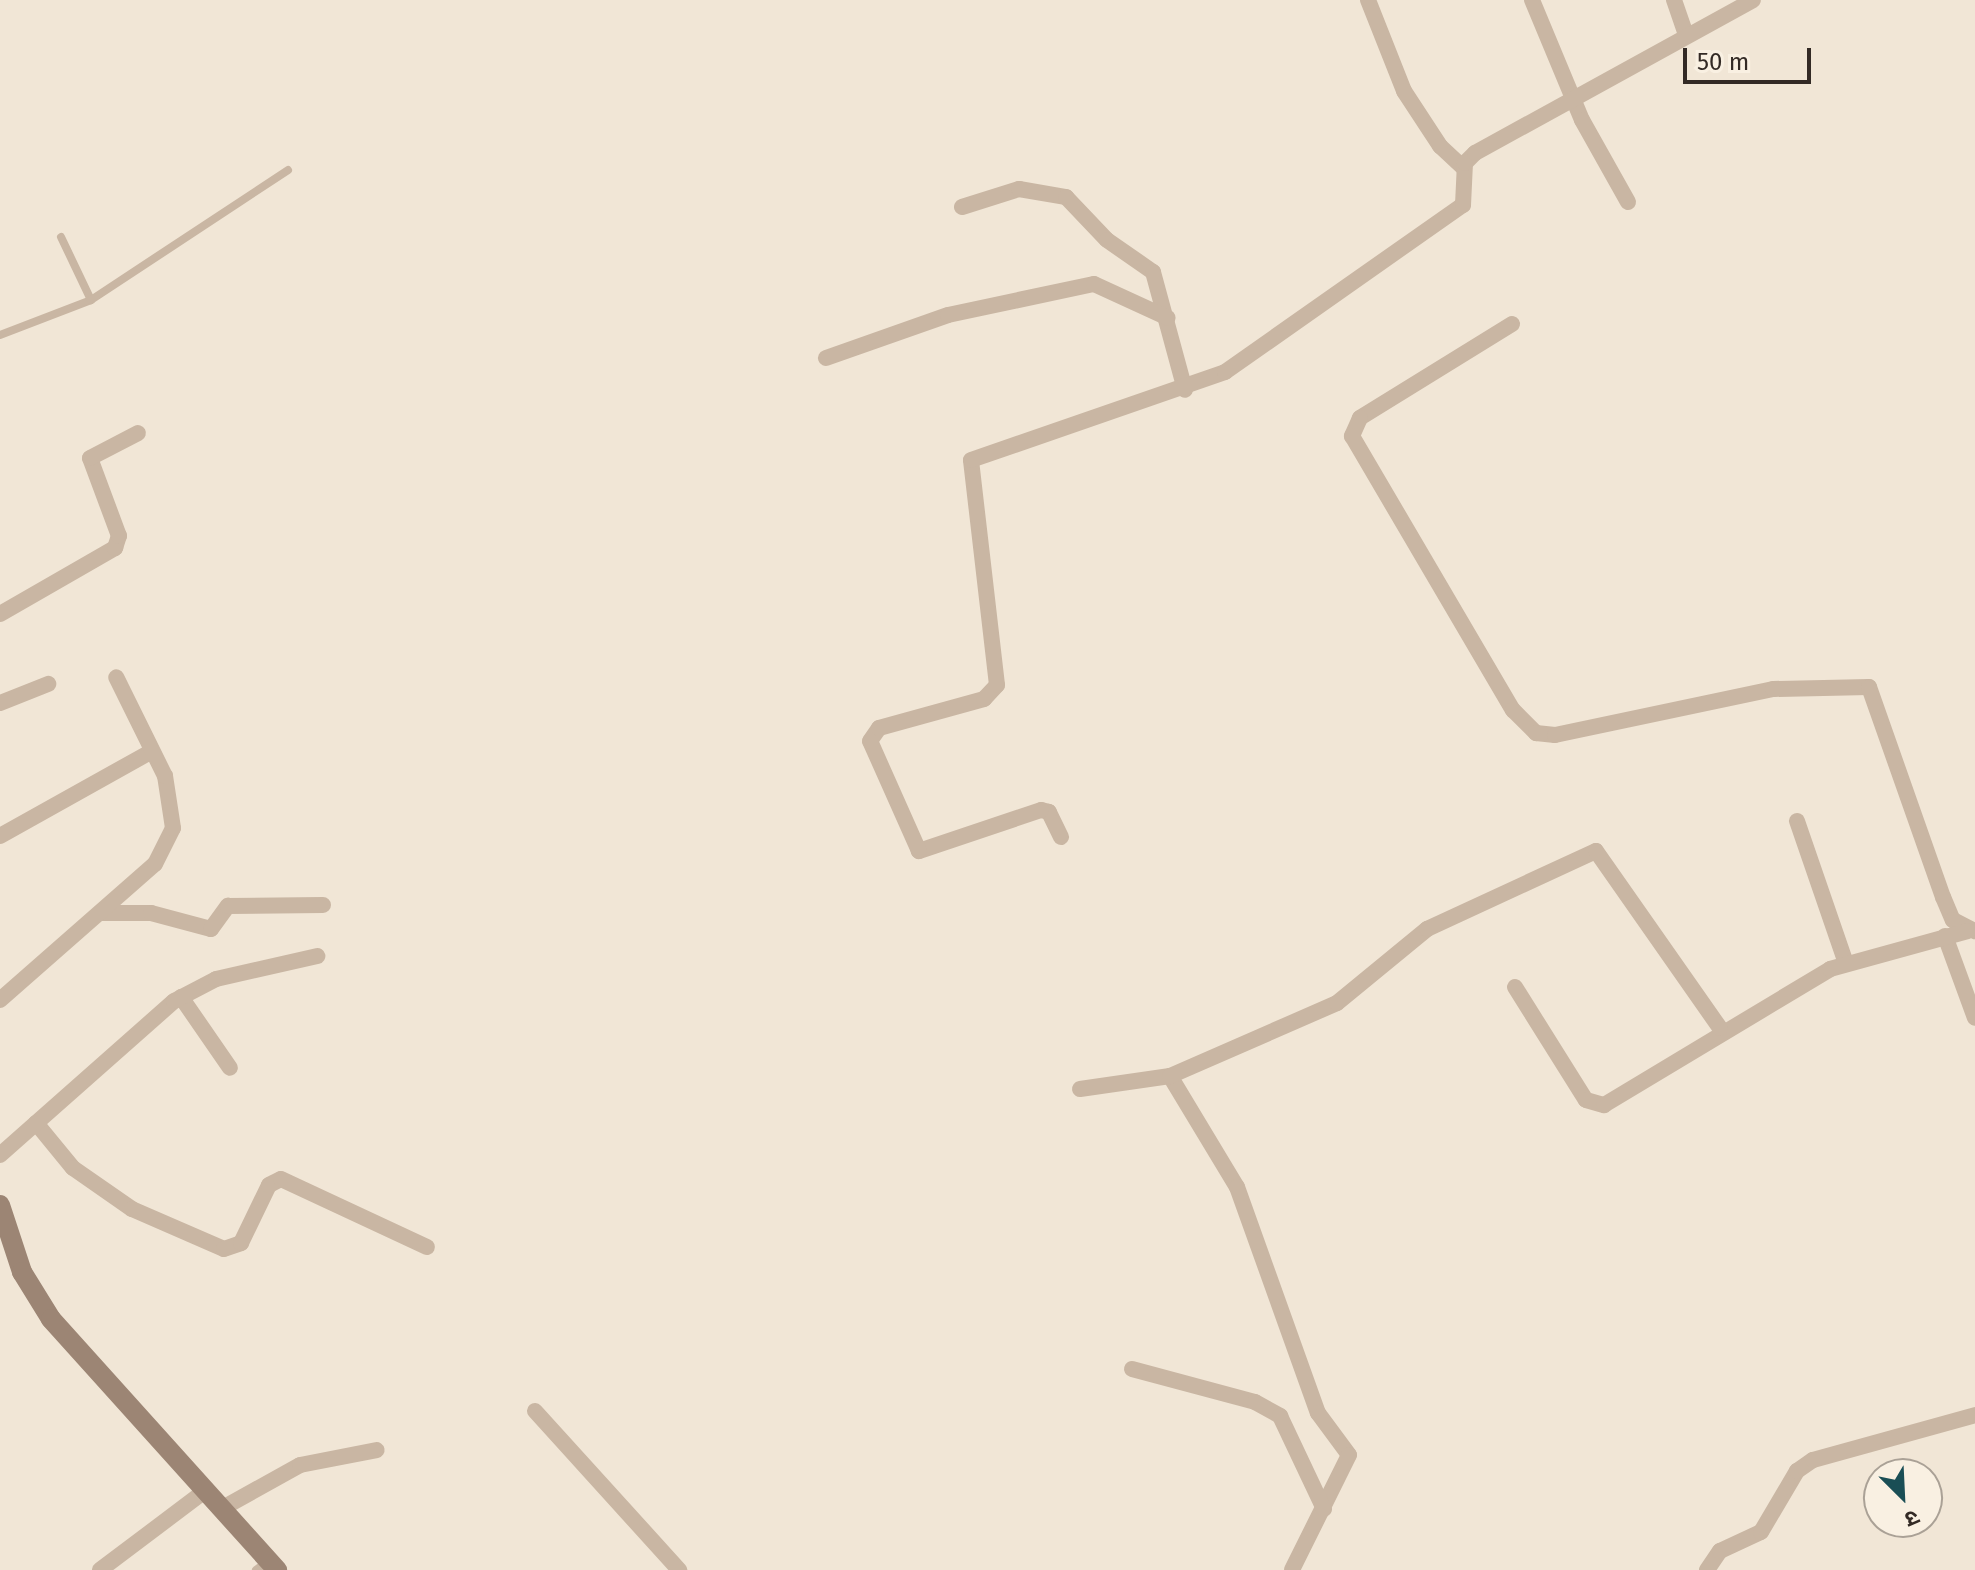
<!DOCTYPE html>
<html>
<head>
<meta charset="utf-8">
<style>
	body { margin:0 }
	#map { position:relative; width:1975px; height:1570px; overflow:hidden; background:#f1e6d6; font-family:"Fira Sans","Noto Sans Devanagari",sans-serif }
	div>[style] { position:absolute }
	.service>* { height:8px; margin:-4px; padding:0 4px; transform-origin:4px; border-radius:4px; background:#c9b6a3 }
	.minor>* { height:16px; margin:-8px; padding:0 8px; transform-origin:8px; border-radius:8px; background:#c9b6a3 }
	.secondary>* { height:20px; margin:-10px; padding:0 10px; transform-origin:10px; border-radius:10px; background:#9c8574 }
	span { translate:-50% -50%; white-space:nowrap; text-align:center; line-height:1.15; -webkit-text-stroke:7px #f9f0e2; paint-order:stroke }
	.north { position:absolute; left:1863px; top:1458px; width:80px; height:80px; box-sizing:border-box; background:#f9f0e2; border:2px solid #aaa196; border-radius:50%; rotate:156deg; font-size:22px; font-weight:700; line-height:32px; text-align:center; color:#332a25 }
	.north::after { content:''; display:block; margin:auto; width:28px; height:36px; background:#1a4e55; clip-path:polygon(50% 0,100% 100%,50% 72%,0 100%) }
	.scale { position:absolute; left:1683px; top:48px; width:128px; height:36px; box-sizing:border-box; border:4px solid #332a25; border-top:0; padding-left:10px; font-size:24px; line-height:28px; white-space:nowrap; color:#332a25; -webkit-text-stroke:6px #f9f0e2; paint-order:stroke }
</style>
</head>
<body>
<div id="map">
	<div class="service">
		<i style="left:61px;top:237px;width:70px;rotate:64.5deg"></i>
		<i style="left:0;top:335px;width:97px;rotate:-21deg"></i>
		<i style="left:91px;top:300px;width:236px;rotate:-33.4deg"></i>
		<i style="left:256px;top:1570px;width:15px;rotate:-37deg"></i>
	</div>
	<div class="minor">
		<i style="left:1368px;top:0;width:98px;rotate:68.4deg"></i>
		<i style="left:1404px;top:91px;width:66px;rotate:56.8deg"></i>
		<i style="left:1440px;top:146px;width:33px;rotate:43deg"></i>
		<i style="left:1532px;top:0;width:130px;rotate:67.4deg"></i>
		<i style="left:1582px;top:120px;width:94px;rotate:60.7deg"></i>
		<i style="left:1674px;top:0;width:34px;rotate:71deg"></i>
		<i style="left:962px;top:207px;width:60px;rotate:-17.5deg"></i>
		<i style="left:1019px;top:189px;width:48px;rotate:9.7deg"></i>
		<i style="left:1066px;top:197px;width:59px;rotate:46.4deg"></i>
		<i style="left:1107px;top:240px;width:56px;rotate:34.8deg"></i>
		<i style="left:1153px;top:272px;width:122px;rotate:74.8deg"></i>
		<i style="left:1512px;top:324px;width:179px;rotate:148.3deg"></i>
		<i style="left:1360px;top:418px;width:20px;rotate:114deg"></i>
		<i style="left:1352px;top:436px;width:318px;rotate:59.6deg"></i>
		<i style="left:1513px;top:710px;width:33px;rotate:45deg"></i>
		<i style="left:1536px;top:733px;width:19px;rotate:6deg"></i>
		<i style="left:1555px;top:735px;width:223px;rotate:-11.9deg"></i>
		<i style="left:1773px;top:689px;width:96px;rotate:-1.2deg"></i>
		<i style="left:1869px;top:687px;width:223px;rotate:70.6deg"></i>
		<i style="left:1943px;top:897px;width:25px;rotate:67deg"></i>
		<i style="left:1953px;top:920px;width:25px;rotate:27deg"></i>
		<i style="left:826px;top:358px;width:129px;rotate:-19.4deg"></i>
		<i style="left:948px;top:315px;width:149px;rotate:-12deg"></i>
		<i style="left:1094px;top:284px;width:81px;rotate:24.7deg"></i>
		<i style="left:0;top:614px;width:133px;rotate:-29.9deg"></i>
		<i style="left:115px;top:548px;width:13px;rotate:-72deg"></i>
		<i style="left:119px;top:536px;width:83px;rotate:-110.4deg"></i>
		<i style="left:90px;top:458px;width:54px;rotate:-27.5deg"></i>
		<i style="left:0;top:703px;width:52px;rotate:-21.6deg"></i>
		<i style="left:1797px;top:821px;width:150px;rotate:71deg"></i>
		<i style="left:0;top:836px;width:174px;rotate:-29.2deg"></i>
		<i style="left:1061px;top:837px;width:28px;rotate:-116deg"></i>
		<i style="left:1049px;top:812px;width:8px;rotate:-166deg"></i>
		<i style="left:1041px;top:810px;width:129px;rotate:161.4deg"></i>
		<i style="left:919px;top:851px;width:120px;rotate:-114deg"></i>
		<i style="left:870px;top:741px;width:16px;rotate:-55deg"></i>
		<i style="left:879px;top:728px;width:109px;rotate:-15.4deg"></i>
		<i style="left:984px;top:699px;width:19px;rotate:-47deg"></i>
		<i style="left:997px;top:685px;width:226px;rotate:-96.6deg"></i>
		<i style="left:971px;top:460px;width:269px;rotate:-19.1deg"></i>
		<i style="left:1225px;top:372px;width:291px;rotate:-35.1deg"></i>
		<i style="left:1463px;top:205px;width:42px;rotate:-87.3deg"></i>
		<i style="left:1465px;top:163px;width:14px;rotate:-45deg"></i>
		<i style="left:1475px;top:153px;width:317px;rotate:-28.8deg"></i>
		<i style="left:102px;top:913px;width:49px"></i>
		<i style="left:151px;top:913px;width:62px;rotate:14.9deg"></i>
		<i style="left:211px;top:929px;width:29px;rotate:-54deg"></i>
		<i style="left:228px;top:906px;width:95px;rotate:-0.6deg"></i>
		<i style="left:1945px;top:936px;width:87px;rotate:69.9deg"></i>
		<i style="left:1515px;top:987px;width:133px;rotate:57.9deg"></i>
		<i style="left:1586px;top:1100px;width:19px;rotate:16deg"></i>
		<i style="left:1604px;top:1105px;width:264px;rotate:-31deg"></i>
		<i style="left:1830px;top:969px;width:143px;rotate:-15.4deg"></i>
		<i style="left:181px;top:997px;width:86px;rotate:55.4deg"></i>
		<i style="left:0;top:1000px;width:206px;rotate:-41.3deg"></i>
		<i style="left:155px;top:864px;width:40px;rotate:-63.4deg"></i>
		<i style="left:173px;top:828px;width:53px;rotate:-98.7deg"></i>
		<i style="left:165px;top:776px;width:110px;rotate:-116.3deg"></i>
		<i style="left:1170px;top:1076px;width:130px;rotate:58.9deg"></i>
		<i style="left:1237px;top:1187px;width:240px;rotate:70.3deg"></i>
		<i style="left:1318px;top:1413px;width:52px;rotate:53.6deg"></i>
		<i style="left:1349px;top:1455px;width:128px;rotate:116.4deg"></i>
		<i style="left:1080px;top:1089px;width:91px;rotate:-8.2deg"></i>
		<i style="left:1170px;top:1076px;width:182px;rotate:-23.6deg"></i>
		<i style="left:1337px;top:1003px;width:117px;rotate:-39.4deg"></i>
		<i style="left:1427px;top:929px;width:186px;rotate:-24.8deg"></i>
		<i style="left:1596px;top:851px;width:216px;rotate:55deg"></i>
		<i style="left:36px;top:1123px;width:58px;rotate:50.6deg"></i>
		<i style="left:73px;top:1168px;width:72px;rotate:34.8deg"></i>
		<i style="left:132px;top:1209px;width:100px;rotate:23.5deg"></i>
		<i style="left:224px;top:1249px;width:18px;rotate:-19deg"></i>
		<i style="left:241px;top:1243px;width:64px;rotate:-64.2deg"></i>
		<i style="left:269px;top:1185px;width:13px;rotate:-27deg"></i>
		<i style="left:281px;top:1179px;width:161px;rotate:25deg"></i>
		<i style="left:0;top:1155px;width:232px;rotate:-41.5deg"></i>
		<i style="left:174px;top:1001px;width:47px;rotate:-27.6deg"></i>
		<i style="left:216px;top:979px;width:104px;rotate:-12.8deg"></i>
		<i style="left:1132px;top:1369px;width:127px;rotate:15deg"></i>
		<i style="left:1255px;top:1402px;width:29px;rotate:29deg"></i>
		<i style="left:1280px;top:1416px;width:103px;rotate:64.7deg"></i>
		<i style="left:535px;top:1411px;width:215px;rotate:47.8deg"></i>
		<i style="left:221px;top:1509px;width:90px;rotate:-29.1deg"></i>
		<i style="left:300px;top:1465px;width:78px;rotate:-11deg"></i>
		<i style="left:100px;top:1570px;width:131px;rotate:-37deg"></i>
		<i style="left:1707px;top:1570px;width:23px;rotate:-56deg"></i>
		<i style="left:1720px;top:1551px;width:45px;rotate:-24.9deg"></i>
		<i style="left:1761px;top:1532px;width:71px;rotate:-59.5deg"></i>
		<i style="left:1797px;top:1471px;width:19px;rotate:-35deg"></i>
		<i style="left:1813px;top:1460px;width:168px;rotate:-15.5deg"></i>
	</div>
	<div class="secondary">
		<i style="left:0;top:1205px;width:71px;rotate:71.8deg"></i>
		<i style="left:22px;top:1272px;width:55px;rotate:58.3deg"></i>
		<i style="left:51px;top:1319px;width:338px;rotate:48deg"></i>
	</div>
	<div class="north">उ</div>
	<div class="scale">50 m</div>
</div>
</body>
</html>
